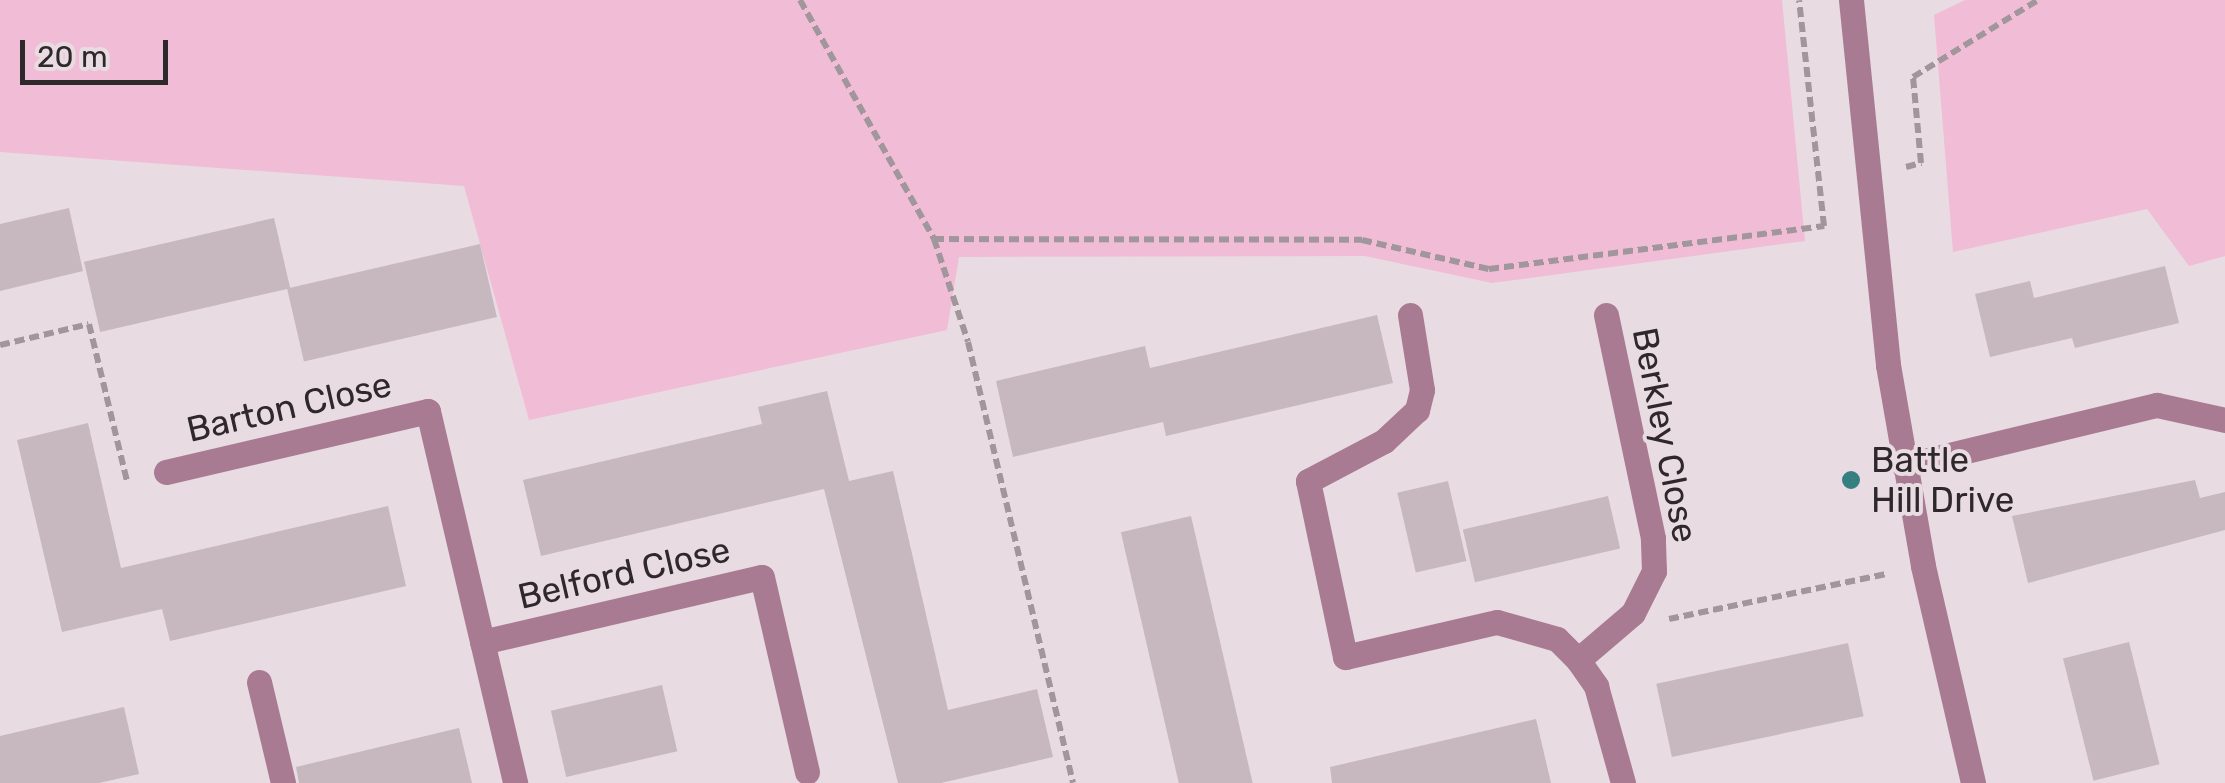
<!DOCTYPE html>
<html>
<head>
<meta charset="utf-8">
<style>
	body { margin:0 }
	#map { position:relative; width:2225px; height:783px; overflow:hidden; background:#e9dbe2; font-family:Rubik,sans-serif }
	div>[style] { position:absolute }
	.green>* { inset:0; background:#f0bcd6 }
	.building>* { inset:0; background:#c6b8be; transform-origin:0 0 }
	.path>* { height:6px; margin-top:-3px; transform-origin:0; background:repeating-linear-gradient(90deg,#a1969c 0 10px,transparent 0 15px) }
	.minor>* { height:25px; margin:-12.5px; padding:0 12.5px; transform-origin:12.5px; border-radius:12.5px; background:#a97b92 }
	.dots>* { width:28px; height:28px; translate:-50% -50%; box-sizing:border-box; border:5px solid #e9dbe2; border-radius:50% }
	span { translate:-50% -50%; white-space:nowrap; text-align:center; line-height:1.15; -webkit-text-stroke:8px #e9dbe2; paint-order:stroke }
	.street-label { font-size:35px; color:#2e282b }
	.poi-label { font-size:35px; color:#2e282b }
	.left { translate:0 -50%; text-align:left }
	.scale { position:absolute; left:20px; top:40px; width:148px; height:45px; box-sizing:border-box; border:5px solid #2e282b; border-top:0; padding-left:12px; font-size:30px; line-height:35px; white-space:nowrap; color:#2e282b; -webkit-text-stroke:8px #e9dbe2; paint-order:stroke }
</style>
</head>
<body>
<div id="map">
	<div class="green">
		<i style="clip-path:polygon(0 0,1782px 0,1805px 241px,1492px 283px,1365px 256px,959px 257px,947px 330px,529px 420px,464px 186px,0 152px)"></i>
		<i style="clip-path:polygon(1965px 0,2225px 0,2225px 256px,2189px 266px,2147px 209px,1953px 252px,1934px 15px)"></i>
	</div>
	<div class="building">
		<i style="clip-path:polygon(69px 208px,83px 271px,0 291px,0 224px)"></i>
		<i style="left:274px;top:218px;width:72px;height:195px;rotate:77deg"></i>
		<i style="left:480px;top:244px;width:75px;height:198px;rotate:77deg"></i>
		<i style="clip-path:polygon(2165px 266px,2179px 323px,2075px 348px,2072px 338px,1990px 357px,1975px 294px,2030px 281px,2034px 298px)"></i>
		<i style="clip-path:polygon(1377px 315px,1393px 383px,1166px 436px,1163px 422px,1013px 457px,996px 381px,1145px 346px,1150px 368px)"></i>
		<i style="clip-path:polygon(827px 391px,849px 481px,893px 471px,948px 710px,1037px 689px,1053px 757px,941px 783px,898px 783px,824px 489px,541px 556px,523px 480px,762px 424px,758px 407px)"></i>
		<i style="clip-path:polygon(88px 423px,121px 568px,388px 506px,406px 586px,170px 641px,162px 609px,62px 632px,17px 440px)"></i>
		<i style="clip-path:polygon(2195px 480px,2200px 498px,2225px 492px,2225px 530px,2028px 583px,2012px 516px)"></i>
		<i style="left:1448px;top:481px;width:82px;height:52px;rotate:77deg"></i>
		<i style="left:1608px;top:496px;width:54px;height:149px;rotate:77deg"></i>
		<i style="left:1191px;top:516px;width:274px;height:72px;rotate:77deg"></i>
		<i style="left:2129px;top:642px;width:126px;height:68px;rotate:76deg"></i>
		<i style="left:1848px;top:643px;width:75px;height:196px;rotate:78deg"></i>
		<i style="left:662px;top:685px;width:68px;height:114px;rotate:77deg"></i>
		<i style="clip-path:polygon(124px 707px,139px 774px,99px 783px,0 783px,0 736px)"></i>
		<i style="clip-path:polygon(1536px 719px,1551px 783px,1332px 783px,1330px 767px)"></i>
		<i style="clip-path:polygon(459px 728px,472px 783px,299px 783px,296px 767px)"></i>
	</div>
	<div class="path">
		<i style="left:800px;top:0;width:274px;rotate:60.7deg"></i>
		<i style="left:934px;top:239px;width:108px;rotate:71.7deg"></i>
		<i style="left:968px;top:342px;width:453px;rotate:76.6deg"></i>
		<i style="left:1906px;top:167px;width:16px;rotate:-15deg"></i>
		<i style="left:1921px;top:163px;width:86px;rotate:-95.3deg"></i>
		<i style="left:1913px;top:77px;width:147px;rotate:-31.6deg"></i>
		<i style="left:934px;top:239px;width:428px;rotate:0.1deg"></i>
		<i style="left:1362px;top:240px;width:130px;rotate:12.9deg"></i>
		<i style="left:1489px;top:269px;width:338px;rotate:-7.3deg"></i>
		<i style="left:1824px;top:226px;width:227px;rotate:-96.3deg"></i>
		<i style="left:0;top:345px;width:91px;rotate:-13.3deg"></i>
		<i style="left:89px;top:324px;width:162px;rotate:76.4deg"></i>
		<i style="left:1669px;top:619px;width:223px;rotate:-11.7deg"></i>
	</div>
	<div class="minor">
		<i style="left:1851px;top:0;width:367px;rotate:84.2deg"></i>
		<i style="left:1888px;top:365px;width:204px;rotate:80.1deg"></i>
		<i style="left:1923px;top:566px;width:223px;rotate:77deg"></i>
		<i style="left:1410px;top:315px;width:76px;rotate:80.9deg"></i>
		<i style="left:1422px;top:390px;width:21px;rotate:104deg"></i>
		<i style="left:1417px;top:410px;width:45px;rotate:136.8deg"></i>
		<i style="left:1384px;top:441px;width:86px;rotate:152.2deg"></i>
		<i style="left:1308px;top:481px;width:180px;rotate:78.1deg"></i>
		<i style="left:1345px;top:657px;width:156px;rotate:-13deg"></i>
		<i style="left:1497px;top:622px;width:62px;rotate:15.8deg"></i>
		<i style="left:1557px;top:639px;width:30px;rotate:45deg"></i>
		<i style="left:1578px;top:660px;width:72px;rotate:-40.5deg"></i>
		<i style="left:1633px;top:613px;width:47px;rotate:-63.4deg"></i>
		<i style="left:1654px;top:571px;width:33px;rotate:-92deg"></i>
		<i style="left:1653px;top:538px;width:228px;rotate:-101.9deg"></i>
		<i style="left:1904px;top:466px;width:260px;rotate:-13.6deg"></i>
		<i style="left:2157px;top:405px;width:70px;rotate:12.4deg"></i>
		<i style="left:166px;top:472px;width:269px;rotate:-13.1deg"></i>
		<i style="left:428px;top:411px;width:382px;rotate:76.8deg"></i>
		<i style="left:482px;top:642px;width:287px;rotate:-13.1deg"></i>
		<i style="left:762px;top:577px;width:200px;rotate:77deg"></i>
		<i style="left:1578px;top:660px;width:32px;rotate:55deg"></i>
		<i style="left:1596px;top:686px;width:101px;rotate:74.4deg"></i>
		<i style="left:259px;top:682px;width:104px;rotate:76.6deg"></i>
	</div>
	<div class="dots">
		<i style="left:1851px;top:480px;background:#367f80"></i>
	</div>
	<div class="street-label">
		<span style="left:289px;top:407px;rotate:-13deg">Barton Close</span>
		<span style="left:1665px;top:435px;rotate:79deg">Berkley Close</span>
		<span style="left:624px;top:573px;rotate:-13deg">Belford Close</span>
	</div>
	<div class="poi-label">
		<span class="left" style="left:1871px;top:480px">Battle<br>Hill Drive</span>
	</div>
	<div class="scale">20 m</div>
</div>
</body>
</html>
